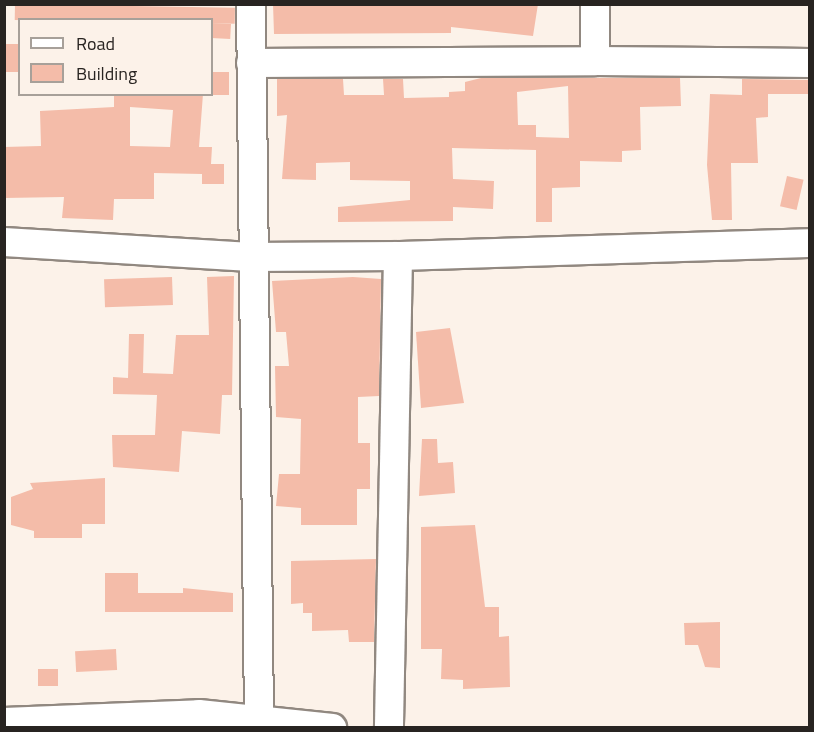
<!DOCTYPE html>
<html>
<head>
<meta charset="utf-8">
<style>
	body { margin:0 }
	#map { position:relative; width:814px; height:732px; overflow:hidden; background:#fcf2e9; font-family:"Titillium Web",sans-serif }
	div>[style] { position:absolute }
	.building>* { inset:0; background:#f4bca9; transform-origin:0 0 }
	.roads { filter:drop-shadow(2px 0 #918880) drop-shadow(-2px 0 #918880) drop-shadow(0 2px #918880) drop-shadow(0 -2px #918880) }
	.minor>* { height:28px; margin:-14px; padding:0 14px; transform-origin:14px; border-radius:14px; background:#fff }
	span { translate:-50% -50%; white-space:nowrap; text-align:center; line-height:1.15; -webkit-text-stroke:4.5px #fcf2e9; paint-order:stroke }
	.frame { position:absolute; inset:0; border:6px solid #282421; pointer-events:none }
	.legend { position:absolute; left:18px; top:18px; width:195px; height:78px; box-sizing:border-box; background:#fcf2e9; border:2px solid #a7a099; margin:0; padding:8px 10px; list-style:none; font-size:18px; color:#282421 }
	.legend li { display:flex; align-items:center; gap:12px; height:30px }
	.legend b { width:30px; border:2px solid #a7a099 }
</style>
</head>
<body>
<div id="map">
	<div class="building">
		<i style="left:15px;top:4px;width:220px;height:16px;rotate:1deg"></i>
		<i style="clip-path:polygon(273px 4px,538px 4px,533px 36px,451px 27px,451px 33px,274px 34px)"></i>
		<i style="left:212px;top:23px;width:19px;height:15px;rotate:3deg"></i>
		<i style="left:4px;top:44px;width:16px;height:28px"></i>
		<i style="left:229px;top:72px;width:23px;height:17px;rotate:90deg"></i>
		<i style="clip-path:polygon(481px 78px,680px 78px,681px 106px,640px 107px,641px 150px,622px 151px,622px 162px,580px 161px,580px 187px,552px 188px,552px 222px,536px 222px,536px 137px,569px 138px,568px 86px,517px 92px,518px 125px,536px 125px,536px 150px,452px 148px,453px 179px,494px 181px,493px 209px,453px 207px,453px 221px,338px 222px,338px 207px,410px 200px,410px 181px,350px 180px,350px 162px,316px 163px,316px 180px,282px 179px,287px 115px,277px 116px,277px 79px,343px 79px,344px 95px,384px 95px,383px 79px,403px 79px,404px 98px,449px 97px,449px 92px,465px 91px,465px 82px)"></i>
		<i style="clip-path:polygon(742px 79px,810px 80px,810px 94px,768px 94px,768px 117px,756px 118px,758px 163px,731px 163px,732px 220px,712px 220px,707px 165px,710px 94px,742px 95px)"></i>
		<i style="clip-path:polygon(evenodd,114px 94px,203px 94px,199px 147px,212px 147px,211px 164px,224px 164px,224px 184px,202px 184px,202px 174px,154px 173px,154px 199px,114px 199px,113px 220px,62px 218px,64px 197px,4px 198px,4px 147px,41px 146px,40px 111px,114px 107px,114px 94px,130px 107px,173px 110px,170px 147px,130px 146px,130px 107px)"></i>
		<i style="left:787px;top:176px;width:17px;height:31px;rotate:13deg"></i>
		<i style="clip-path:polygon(234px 276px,232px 395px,222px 395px,220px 434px,182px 431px,179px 472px,113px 467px,112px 435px,155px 435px,157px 395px,113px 394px,113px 377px,128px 378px,129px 334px,144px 334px,143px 373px,173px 374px,176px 335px,209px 335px,207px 277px)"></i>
		<i style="left:172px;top:277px;width:28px;height:68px;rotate:88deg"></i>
		<i style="clip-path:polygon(353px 277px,381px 279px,379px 396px,358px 397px,358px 443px,370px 443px,370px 489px,357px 489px,357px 525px,301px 525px,301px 508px,276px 506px,279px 474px,300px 474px,301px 419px,276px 417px,275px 366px,289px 366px,286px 332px,276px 332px,272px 281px)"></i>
		<i style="clip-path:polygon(450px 328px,464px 403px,421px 408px,416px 332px)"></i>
		<i style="clip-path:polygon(422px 439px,437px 439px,438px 463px,453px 462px,455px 493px,419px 496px)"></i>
		<i style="clip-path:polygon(105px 478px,105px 524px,82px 524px,82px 538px,34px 538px,34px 531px,11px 525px,11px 497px,33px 489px,30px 483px)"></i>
		<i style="clip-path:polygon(475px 525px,485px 607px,499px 607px,499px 637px,509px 636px,510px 687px,463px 689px,463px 680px,441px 679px,442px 649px,421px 649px,421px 527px)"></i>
		<i style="clip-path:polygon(376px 559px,374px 642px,349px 642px,348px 630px,312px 631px,312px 613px,303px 613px,303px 603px,291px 604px,291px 561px)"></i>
		<i style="clip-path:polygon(105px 573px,138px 573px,138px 593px,183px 593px,183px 588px,233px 593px,233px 612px,105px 612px)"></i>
		<i style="clip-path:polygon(720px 622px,720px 668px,705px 667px,698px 645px,685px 645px,684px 623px)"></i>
		<i style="left:116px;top:649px;width:21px;height:41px;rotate:87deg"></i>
		<i style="left:38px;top:669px;width:20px;height:17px"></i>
	</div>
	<div class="roads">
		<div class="minor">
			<i style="left:251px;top:4px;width:715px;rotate:89.36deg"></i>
			<i style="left:595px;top:61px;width:215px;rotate:0.5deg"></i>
			<i style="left:251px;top:63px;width:344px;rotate:-0.3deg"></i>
			<i style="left:595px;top:61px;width:57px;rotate:-90deg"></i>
			<i style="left:4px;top:242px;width:247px;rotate:3.5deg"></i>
			<i style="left:251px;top:257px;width:147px;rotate:-0.4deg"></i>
			<i style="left:398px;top:256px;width:472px;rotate:91.1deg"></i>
			<i style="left:398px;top:256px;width:412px;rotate:-1.8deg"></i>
			<i style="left:4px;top:722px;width:195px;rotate:-2.3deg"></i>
			<i style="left:199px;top:714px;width:134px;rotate:6deg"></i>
		</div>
	</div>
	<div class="frame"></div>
	<ul class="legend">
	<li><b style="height:8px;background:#fff"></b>Road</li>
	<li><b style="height:16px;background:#f4bca9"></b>Building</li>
	</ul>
</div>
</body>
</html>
